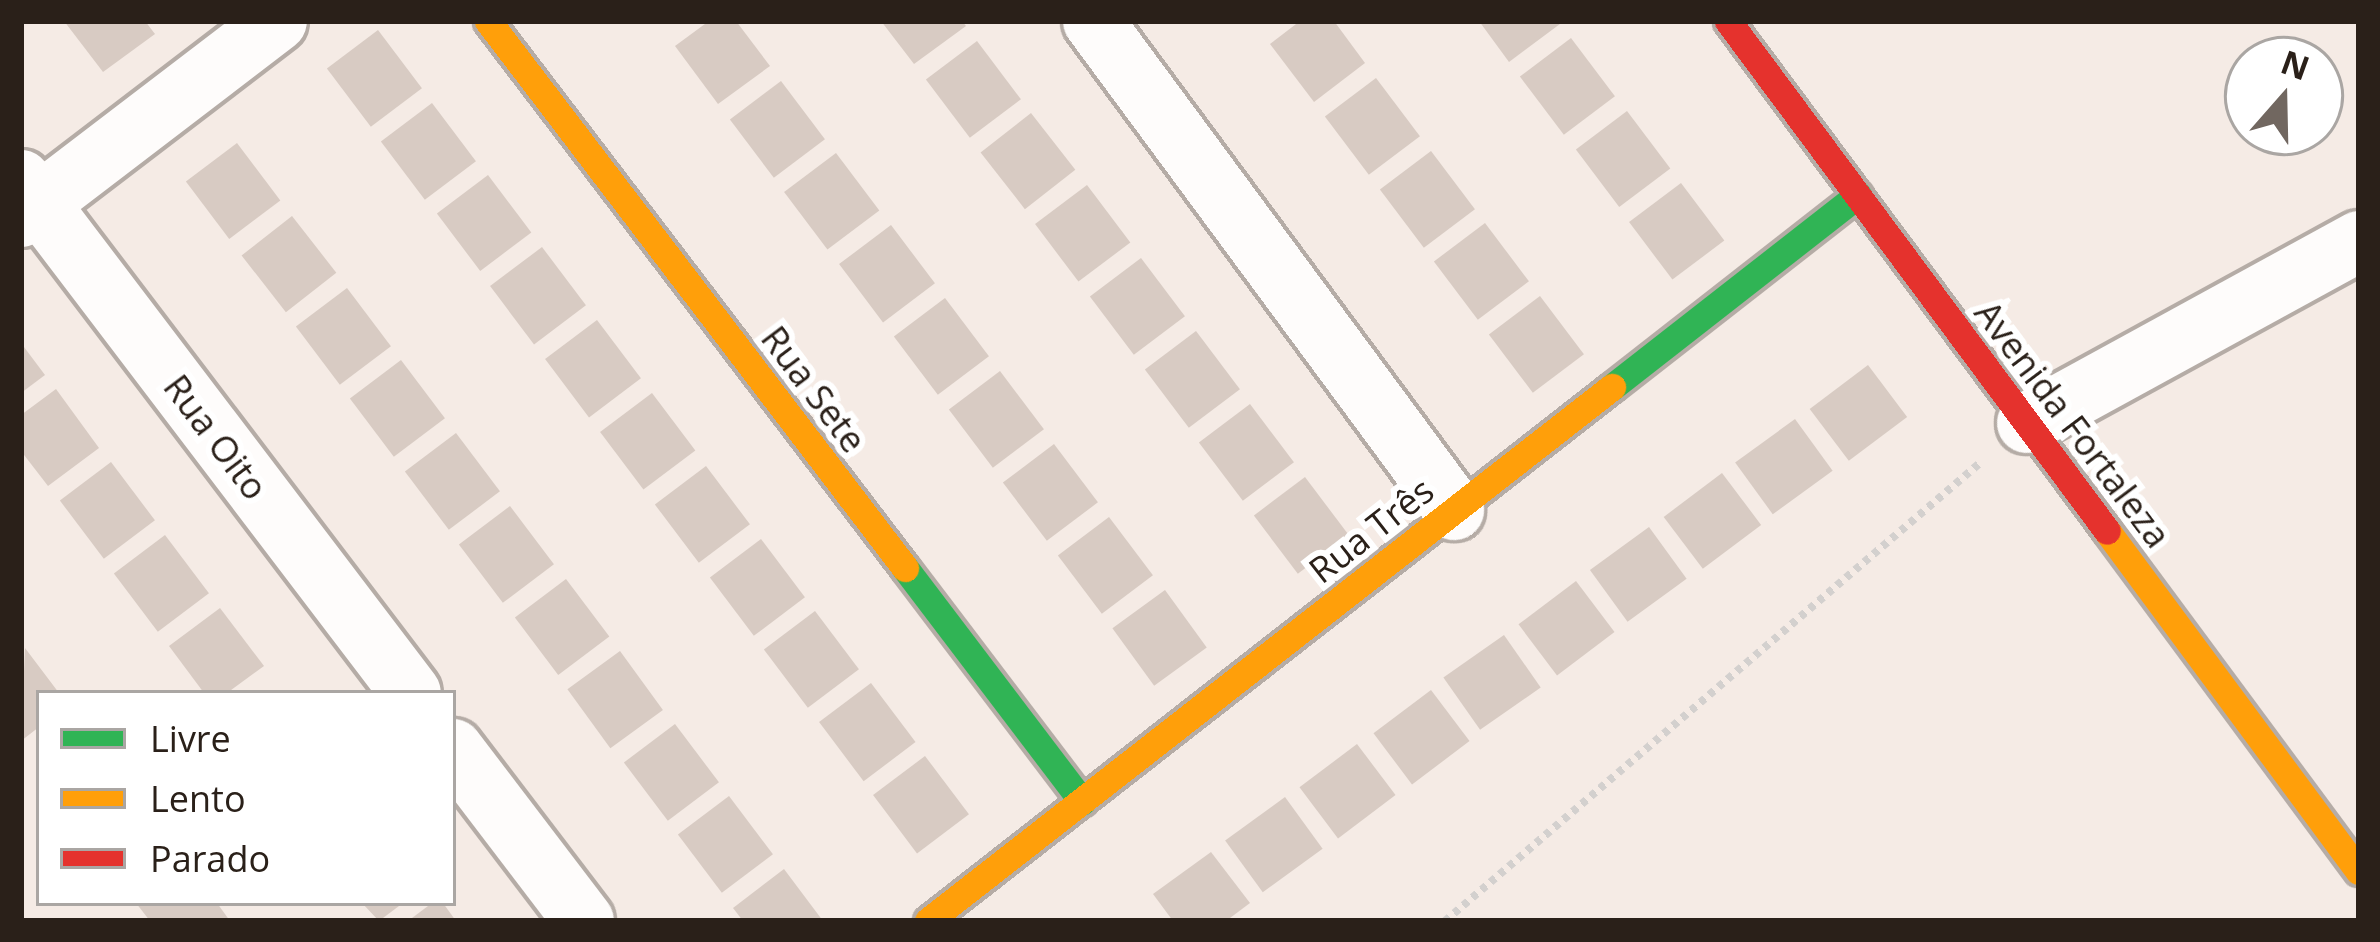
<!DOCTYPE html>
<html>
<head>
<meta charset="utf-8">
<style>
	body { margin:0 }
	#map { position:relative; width:2380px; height:942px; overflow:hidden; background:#f5ebe5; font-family:"Open Sans",sans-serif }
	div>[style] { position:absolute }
	.building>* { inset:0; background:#d8cbc3; transform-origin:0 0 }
	.path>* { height:8px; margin-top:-4px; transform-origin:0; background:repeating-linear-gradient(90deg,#d3d0ce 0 6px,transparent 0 12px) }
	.roads { filter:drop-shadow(3px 0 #b5aca6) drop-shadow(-3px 0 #b5aca6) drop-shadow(0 3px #b5aca6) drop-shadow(0 -3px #b5aca6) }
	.street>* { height:60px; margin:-30px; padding:0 30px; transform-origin:30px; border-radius:30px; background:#fefcfb }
	.fast>* { height:27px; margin:-13.5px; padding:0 13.5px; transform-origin:13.5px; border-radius:13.5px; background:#30b455 }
	.slow>* { height:27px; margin:-13.5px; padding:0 13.5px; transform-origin:13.5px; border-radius:13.5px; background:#ff9f0a }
	.jam>* { height:27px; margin:-13.5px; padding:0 13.5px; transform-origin:13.5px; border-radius:13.5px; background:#e5322d }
	span { translate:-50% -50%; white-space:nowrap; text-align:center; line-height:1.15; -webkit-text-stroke:12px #fff; paint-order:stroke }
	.street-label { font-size:36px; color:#2a2019 }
	.frame { position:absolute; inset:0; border:24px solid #2a2019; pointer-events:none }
	.legend { position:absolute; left:36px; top:690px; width:420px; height:216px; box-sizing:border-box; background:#fff; border:3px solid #aaa6a3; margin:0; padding:15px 21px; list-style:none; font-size:36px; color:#2a2019 }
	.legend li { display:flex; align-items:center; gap:24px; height:60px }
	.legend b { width:60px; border:3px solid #aaa6a3 }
	.north { position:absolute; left:2224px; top:36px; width:120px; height:120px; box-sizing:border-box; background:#fff; border:3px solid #aaa6a3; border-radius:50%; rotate:20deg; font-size:33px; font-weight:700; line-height:48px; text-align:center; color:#2a2019 }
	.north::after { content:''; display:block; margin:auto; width:42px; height:54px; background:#716760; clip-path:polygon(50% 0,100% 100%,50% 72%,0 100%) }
</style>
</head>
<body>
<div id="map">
	<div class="building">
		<i style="clip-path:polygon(64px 21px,145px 21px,155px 34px,103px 72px)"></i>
		<i style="clip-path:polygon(709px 21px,736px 21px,770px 66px,718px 104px,675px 46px)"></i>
		<i style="clip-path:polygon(881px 21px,962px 21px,966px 26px,914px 64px)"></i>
		<i style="clip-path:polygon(1300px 21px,1334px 21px,1365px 63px,1314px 102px,1270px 44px)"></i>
		<i style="clip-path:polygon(1479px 21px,1564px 21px,1509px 62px)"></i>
		<i style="left:378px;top:30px;width:73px;height:64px;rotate:53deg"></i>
		<i style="left:1571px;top:38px;width:73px;height:64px;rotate:53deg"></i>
		<i style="left:977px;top:41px;width:73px;height:64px;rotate:53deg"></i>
		<i style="left:1376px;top:78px;width:73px;height:64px;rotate:53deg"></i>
		<i style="left:781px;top:81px;width:73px;height:64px;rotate:53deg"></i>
		<i style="left:432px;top:103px;width:73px;height:64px;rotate:53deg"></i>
		<i style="left:1627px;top:111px;width:72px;height:64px;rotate:53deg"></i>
		<i style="left:1031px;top:113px;width:72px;height:64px;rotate:52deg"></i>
		<i style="left:237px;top:143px;width:72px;height:64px;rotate:53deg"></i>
		<i style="left:1431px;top:151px;width:73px;height:64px;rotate:53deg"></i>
		<i style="left:836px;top:153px;width:72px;height:65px;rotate:53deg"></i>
		<i style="left:488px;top:175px;width:72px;height:64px;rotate:53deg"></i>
		<i style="left:1681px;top:183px;width:72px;height:65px;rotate:53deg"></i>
		<i style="left:1087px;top:185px;width:72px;height:65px;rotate:53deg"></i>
		<i style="left:292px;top:216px;width:72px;height:64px;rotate:52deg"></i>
		<i style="left:1485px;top:223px;width:73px;height:64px;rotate:53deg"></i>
		<i style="left:891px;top:225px;width:73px;height:65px;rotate:53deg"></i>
		<i style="left:542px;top:247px;width:73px;height:65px;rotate:53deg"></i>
		<i style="left:1141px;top:258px;width:73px;height:64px;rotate:53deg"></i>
		<i style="left:347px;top:288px;width:73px;height:64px;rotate:53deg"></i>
		<i style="left:1540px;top:296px;width:73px;height:64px;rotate:53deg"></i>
		<i style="left:945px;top:298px;width:73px;height:64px;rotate:53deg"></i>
		<i style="left:597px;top:320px;width:73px;height:65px;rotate:53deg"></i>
		<i style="left:1196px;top:331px;width:73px;height:64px;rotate:53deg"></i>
		<i style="clip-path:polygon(21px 343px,45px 375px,21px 393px)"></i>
		<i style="left:401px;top:360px;width:73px;height:64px;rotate:53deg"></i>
		<i style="left:1868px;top:365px;width:65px;height:73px;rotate:53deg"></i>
		<i style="left:1000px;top:371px;width:73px;height:64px;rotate:53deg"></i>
		<i style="clip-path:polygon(56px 389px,99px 448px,48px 486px,21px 451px,21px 415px)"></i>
		<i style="left:652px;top:393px;width:72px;height:65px;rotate:53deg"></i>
		<i style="left:1250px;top:404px;width:73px;height:64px;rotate:53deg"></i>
		<i style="left:1795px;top:419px;width:64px;height:74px;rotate:54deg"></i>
		<i style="left:456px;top:433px;width:73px;height:64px;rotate:53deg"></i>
		<i style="left:1054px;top:444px;width:73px;height:64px;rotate:53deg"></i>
		<i style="left:111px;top:462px;width:73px;height:64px;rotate:53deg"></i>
		<i style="left:706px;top:466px;width:73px;height:64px;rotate:53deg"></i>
		<i style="left:1722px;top:473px;width:65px;height:73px;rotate:53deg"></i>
		<i style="left:1305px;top:477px;width:73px;height:64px;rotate:53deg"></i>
		<i style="left:510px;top:506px;width:73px;height:64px;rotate:53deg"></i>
		<i style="left:1109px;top:517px;width:73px;height:64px;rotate:53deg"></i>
		<i style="left:1649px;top:527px;width:64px;height:73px;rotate:54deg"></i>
		<i style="left:165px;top:535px;width:73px;height:64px;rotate:53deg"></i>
		<i style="left:761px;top:539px;width:73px;height:64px;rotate:53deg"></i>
		<i style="left:566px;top:579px;width:72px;height:64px;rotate:53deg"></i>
		<i style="left:1576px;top:581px;width:64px;height:72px;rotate:53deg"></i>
		<i style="left:1165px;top:590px;width:71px;height:65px;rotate:54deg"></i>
		<i style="clip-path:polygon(220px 608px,264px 666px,227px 693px,204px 693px,169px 646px)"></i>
		<i style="left:815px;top:611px;width:73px;height:64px;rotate:53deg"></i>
		<i style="left:1504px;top:635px;width:64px;height:74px;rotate:55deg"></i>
		<i style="clip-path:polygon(25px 648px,59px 693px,39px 693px,39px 727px,21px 741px)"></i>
		<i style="left:620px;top:651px;width:73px;height:65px;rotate:54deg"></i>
		<i style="left:871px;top:683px;width:74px;height:65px;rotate:53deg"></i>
		<i style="left:1431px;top:690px;width:64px;height:72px;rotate:53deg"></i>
		<i style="left:675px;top:724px;width:73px;height:64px;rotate:53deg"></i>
		<i style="left:1357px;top:744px;width:64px;height:72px;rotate:53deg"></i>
		<i style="left:925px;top:756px;width:73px;height:65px;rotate:53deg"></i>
		<i style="left:729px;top:796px;width:73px;height:64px;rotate:53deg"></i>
		<i style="left:1285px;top:797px;width:64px;height:74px;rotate:54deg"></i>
		<i style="clip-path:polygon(1211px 852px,1250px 903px,1226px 921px,1173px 921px,1153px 894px)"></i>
		<i style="clip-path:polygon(784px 869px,823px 921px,743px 921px,733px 908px)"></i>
		<i style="clip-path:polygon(136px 903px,217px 903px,230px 921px,150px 921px)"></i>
		<i style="clip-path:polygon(362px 903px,403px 903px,379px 921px)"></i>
		<i style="clip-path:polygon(432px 903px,443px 903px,456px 921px,408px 921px)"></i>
	</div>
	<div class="path">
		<i style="left:1445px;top:921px;width:704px;rotate:-40.57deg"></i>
	</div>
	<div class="roads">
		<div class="street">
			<i style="left:1093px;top:21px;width:608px;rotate:53.56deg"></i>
			<i style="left:21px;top:180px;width:644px;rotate:52.76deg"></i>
			<i style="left:21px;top:217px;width:322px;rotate:-37.4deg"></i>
			<i style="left:2027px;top:423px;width:379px;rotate:-28.7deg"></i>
			<i style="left:453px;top:749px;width:216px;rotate:52.7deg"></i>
		</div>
		<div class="fast">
			<i style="left:1612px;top:387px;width:312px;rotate:-38deg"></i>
			<i style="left:905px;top:568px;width:293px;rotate:52.8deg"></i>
		</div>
		<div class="slow">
			<i style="left:488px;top:21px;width:688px;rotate:52.68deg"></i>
			<i style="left:2107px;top:531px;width:423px;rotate:53.5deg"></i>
			<i style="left:928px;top:921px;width:868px;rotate:-37.98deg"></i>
		</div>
		<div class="jam">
			<i style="left:1728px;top:21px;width:635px;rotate:53.38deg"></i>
		</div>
	</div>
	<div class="street-label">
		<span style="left:814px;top:389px;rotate:53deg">Rua Sete</span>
		<span style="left:2073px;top:424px;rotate:53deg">Avenida Fortaleza</span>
		<span style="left:216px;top:437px;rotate:53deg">Rua Oito</span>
		<span style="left:1371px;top:530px;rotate:-38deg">Rua Três</span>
	</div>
	<div class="frame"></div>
	<ul class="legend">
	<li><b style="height:15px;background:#30b455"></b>Livre</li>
	<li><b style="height:15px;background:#ff9f0a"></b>Lento</li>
	<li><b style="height:15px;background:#e5322d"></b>Parado</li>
	</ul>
	<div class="north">N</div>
</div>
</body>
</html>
